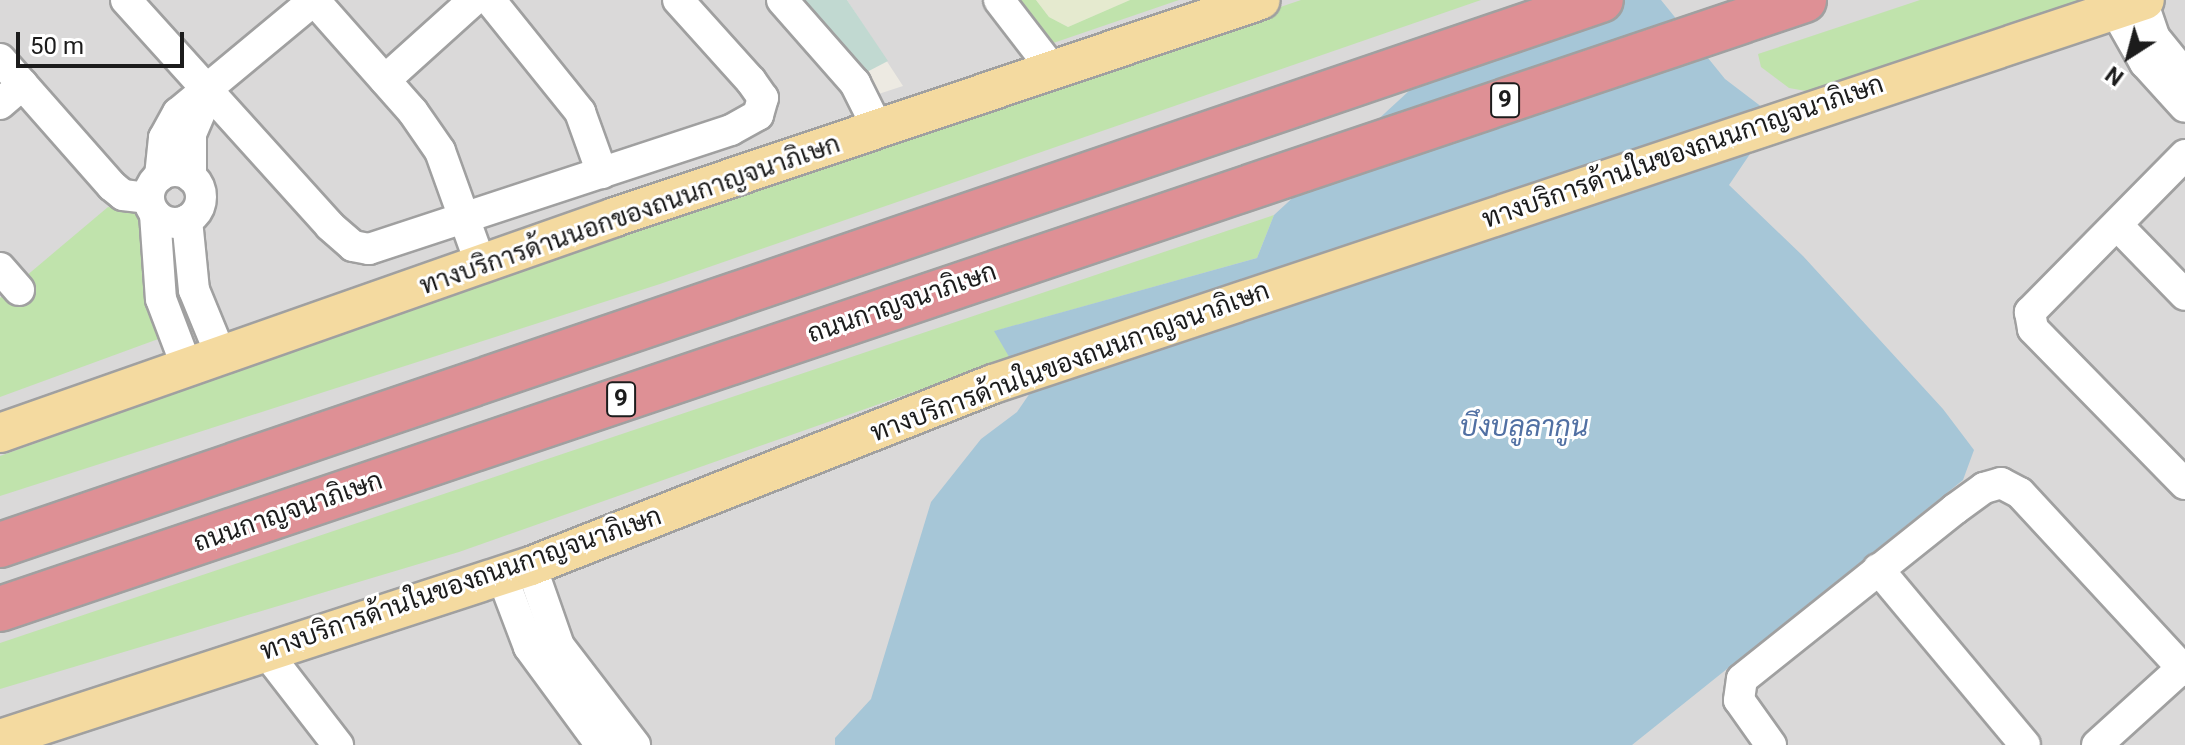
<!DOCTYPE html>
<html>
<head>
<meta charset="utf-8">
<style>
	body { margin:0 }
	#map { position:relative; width:2185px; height:745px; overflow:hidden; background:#edeae2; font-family:Roboto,Sarabun,sans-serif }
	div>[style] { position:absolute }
	.residential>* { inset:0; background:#dad9d9 }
	.farmland>* { inset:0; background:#e5eacf }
	.grass>* { inset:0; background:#c0e3ac }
	.wetland>* { inset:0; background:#c1d9d1 }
	.water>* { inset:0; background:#a6c6d7 }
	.roads { filter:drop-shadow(2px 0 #a0a0a0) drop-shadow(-2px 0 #a0a0a0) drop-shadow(0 2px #a0a0a0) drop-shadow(0 -2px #a0a0a0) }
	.minor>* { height:30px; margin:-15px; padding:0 15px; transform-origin:15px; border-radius:15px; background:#fff }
	.minor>.ring { margin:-15px; padding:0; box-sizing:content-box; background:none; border:30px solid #fff; border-radius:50% }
	.major>* { height:38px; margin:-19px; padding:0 19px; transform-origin:19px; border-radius:19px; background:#f4daa0 }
	.highway>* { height:44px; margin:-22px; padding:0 22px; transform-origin:22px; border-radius:22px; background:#de9095 }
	span { translate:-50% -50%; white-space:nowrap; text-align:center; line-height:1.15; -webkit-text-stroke:6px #fff; paint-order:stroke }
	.shield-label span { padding:2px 6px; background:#fff; border:2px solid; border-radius:6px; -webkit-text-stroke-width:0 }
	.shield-label { font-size:24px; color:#1c1c1c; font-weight:700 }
	.street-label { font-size:26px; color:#1c1c1c }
	.water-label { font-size:28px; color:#5170a3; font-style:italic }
	.north { position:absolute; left:2089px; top:16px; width:80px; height:80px; -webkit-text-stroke:6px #fff; paint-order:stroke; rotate:216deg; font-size:22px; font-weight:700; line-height:32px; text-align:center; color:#1c1c1c }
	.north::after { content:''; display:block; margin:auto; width:28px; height:36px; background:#1c1c1c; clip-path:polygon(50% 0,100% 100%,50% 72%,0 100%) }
	.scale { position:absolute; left:16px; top:32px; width:168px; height:36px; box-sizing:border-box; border:4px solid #1c1c1c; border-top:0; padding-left:10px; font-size:24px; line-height:28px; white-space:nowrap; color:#1c1c1c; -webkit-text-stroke:6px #fff; paint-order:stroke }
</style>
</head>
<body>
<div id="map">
	<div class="residential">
		<i style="clip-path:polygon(0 0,771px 0,839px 81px,848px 104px,903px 86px,847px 0,985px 0,1022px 47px,1164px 0,2185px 0,2185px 745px,0 745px)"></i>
	</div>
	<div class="farmland">
		<i style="clip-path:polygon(1036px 0,1130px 0,1068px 27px,1049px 17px)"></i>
	</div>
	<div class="grass">
		<i style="clip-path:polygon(985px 0,1036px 0,1049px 17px,1068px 27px,1130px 0,1179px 0,1027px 52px)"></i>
		<i style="clip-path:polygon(1301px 0,1481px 0,660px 284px,0 496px,0 456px,772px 178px)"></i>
		<i style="clip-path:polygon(1920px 0,2097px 0,1823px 94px,1789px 88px,1761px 67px,1758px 54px)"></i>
		<i style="clip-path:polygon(108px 207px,138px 211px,146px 223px,161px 338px,0 397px,0 298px)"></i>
		<i style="clip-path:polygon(1274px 215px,1257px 258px,995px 331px,1010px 358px,459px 552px,0 689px,0 643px)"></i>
	</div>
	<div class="wetland">
		<i style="clip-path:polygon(790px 0,847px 0,888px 61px,863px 74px)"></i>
	</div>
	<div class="water">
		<i style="clip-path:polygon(1531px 0,1661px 0,1725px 79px,1775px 117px,1729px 185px,1803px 256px,1943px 409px,1974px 450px,1963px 480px,1632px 745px,835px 745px,835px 738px,871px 699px,931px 502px,981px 439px,1017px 412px,1030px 393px,994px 331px,1257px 258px,1274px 215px,1496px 11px)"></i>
	</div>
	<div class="roads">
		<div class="minor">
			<i style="left:126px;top:0;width:304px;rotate:47.9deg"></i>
			<i style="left:330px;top:226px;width:30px;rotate:41deg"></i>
			<i style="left:353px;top:246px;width:16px;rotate:11deg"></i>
			<i style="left:369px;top:249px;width:381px;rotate:-18.2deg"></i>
			<i style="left:731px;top:130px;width:31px;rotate:-29deg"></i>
			<i style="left:758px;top:115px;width:18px;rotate:-74deg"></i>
			<i style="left:763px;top:98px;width:21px;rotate:-125deg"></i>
			<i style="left:751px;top:81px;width:109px;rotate:-132deg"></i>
			<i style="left:490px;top:0;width:144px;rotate:51.2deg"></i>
			<i style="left:580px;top:112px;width:65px;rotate:70.2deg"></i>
			<i style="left:782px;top:0;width:111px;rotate:48.7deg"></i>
			<i style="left:855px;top:83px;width:51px;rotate:63.4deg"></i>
			<i style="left:999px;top:0;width:88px;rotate:52.4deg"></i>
			<i style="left:2142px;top:1px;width:39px;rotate:71deg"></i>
			<i style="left:2155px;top:38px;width:48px;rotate:51deg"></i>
			<i style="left:2115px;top:10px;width:61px;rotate:60.5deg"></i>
			<i style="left:2145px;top:63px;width:59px;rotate:47.7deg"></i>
			<i style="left:0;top:59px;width:169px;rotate:48.6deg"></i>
			<i style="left:112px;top:186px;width:14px;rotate:39deg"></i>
			<i style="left:123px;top:195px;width:26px;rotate:7deg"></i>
			<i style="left:385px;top:80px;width:120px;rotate:-42deg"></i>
			<i style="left:0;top:104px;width:30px;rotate:-41deg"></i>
			<i style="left:2185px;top:155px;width:221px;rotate:134.6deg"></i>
			<i style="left:2030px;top:312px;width:17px;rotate:80deg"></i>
			<i style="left:2033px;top:329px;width:217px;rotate:45.6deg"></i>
			<i class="ring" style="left:149px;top:171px;width:22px;height:22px"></i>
			<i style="left:160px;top:176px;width:38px;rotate:-84deg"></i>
			<i style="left:164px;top:138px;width:29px;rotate:-61deg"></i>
			<i style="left:178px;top:113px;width:177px;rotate:-39.7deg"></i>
			<i style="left:314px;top:0;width:149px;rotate:48.5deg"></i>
			<i style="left:413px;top:112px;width:47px;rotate:55.3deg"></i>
			<i style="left:440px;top:151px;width:121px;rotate:70.2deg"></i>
			<i style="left:191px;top:177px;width:43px;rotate:-90deg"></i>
			<i style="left:191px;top:134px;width:43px;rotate:-67deg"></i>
			<i style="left:155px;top:214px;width:85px;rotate:86deg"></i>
			<i style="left:161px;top:299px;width:76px;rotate:69.2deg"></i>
			<i style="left:187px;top:220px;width:70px;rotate:84.3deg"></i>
			<i style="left:194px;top:290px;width:74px;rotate:67.6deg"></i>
			<i style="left:2118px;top:226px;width:96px;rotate:45.8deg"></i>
			<i style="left:0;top:268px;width:29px;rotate:49deg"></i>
			<i style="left:531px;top:566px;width:85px;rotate:70.7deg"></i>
			<i style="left:559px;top:646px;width:125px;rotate:52.5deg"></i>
			<i style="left:1878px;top:569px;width:229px;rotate:50.1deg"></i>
			<i style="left:502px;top:576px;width:76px;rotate:69.2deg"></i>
			<i style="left:529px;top:647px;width:122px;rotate:53.7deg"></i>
			<i style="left:266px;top:652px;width:118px;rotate:52.3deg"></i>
			<i style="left:1771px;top:745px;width:55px;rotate:-125.4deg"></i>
			<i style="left:1739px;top:700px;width:21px;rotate:-82deg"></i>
			<i style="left:1742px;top:679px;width:273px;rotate:-38.6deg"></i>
			<i style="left:1955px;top:509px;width:36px;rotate:-36deg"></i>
			<i style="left:1984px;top:488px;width:18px;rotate:-16deg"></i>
			<i style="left:2001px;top:483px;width:21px;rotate:28deg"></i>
			<i style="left:2020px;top:493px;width:238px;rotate:47.2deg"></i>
			<i style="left:2097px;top:745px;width:115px;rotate:-42.2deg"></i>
			<i style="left:2182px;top:668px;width:4px;rotate:45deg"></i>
		</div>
		<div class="major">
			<i style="left:0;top:433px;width:652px;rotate:-19.35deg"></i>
			<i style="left:615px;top:217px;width:681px;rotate:-18.57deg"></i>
			<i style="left:0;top:739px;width:558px;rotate:-18.05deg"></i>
			<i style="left:531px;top:566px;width:497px;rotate:-21.5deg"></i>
			<i style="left:993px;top:384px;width:1214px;rotate:-18.43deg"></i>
		</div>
		<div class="highway">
			<i style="left:0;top:545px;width:1691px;rotate:-18.8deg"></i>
			<i style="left:0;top:609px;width:1904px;rotate:-18.65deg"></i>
		</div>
	</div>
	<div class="shield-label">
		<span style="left:1505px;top:100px">9</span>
		<span style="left:621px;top:399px">9</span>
	</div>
	<div class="street-label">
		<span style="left:1683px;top:152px;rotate:-19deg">ทางบริการด้านในของถนนกาญจนาภิเษก</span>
		<span style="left:630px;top:215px;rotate:-19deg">ทางบริการด้านนอกของถนนกาญจนาภิเษก</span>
		<span style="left:902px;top:303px;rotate:-19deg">ถนนกาญจนาภิเษก</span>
		<span style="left:1070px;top:362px;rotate:-20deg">ทางบริการด้านในของถนนกาญจนาภิเษก</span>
		<span style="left:288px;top:512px;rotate:-19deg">ถนนกาญจนาภิเษก</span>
		<span style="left:461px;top:584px;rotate:-19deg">ทางบริการด้านในของถนนกาญจนาภิเษก</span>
	</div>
	<div class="water-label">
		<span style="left:1524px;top:427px">บึงบลูลากูน</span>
	</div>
	<div class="north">N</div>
	<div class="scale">50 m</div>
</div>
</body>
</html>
